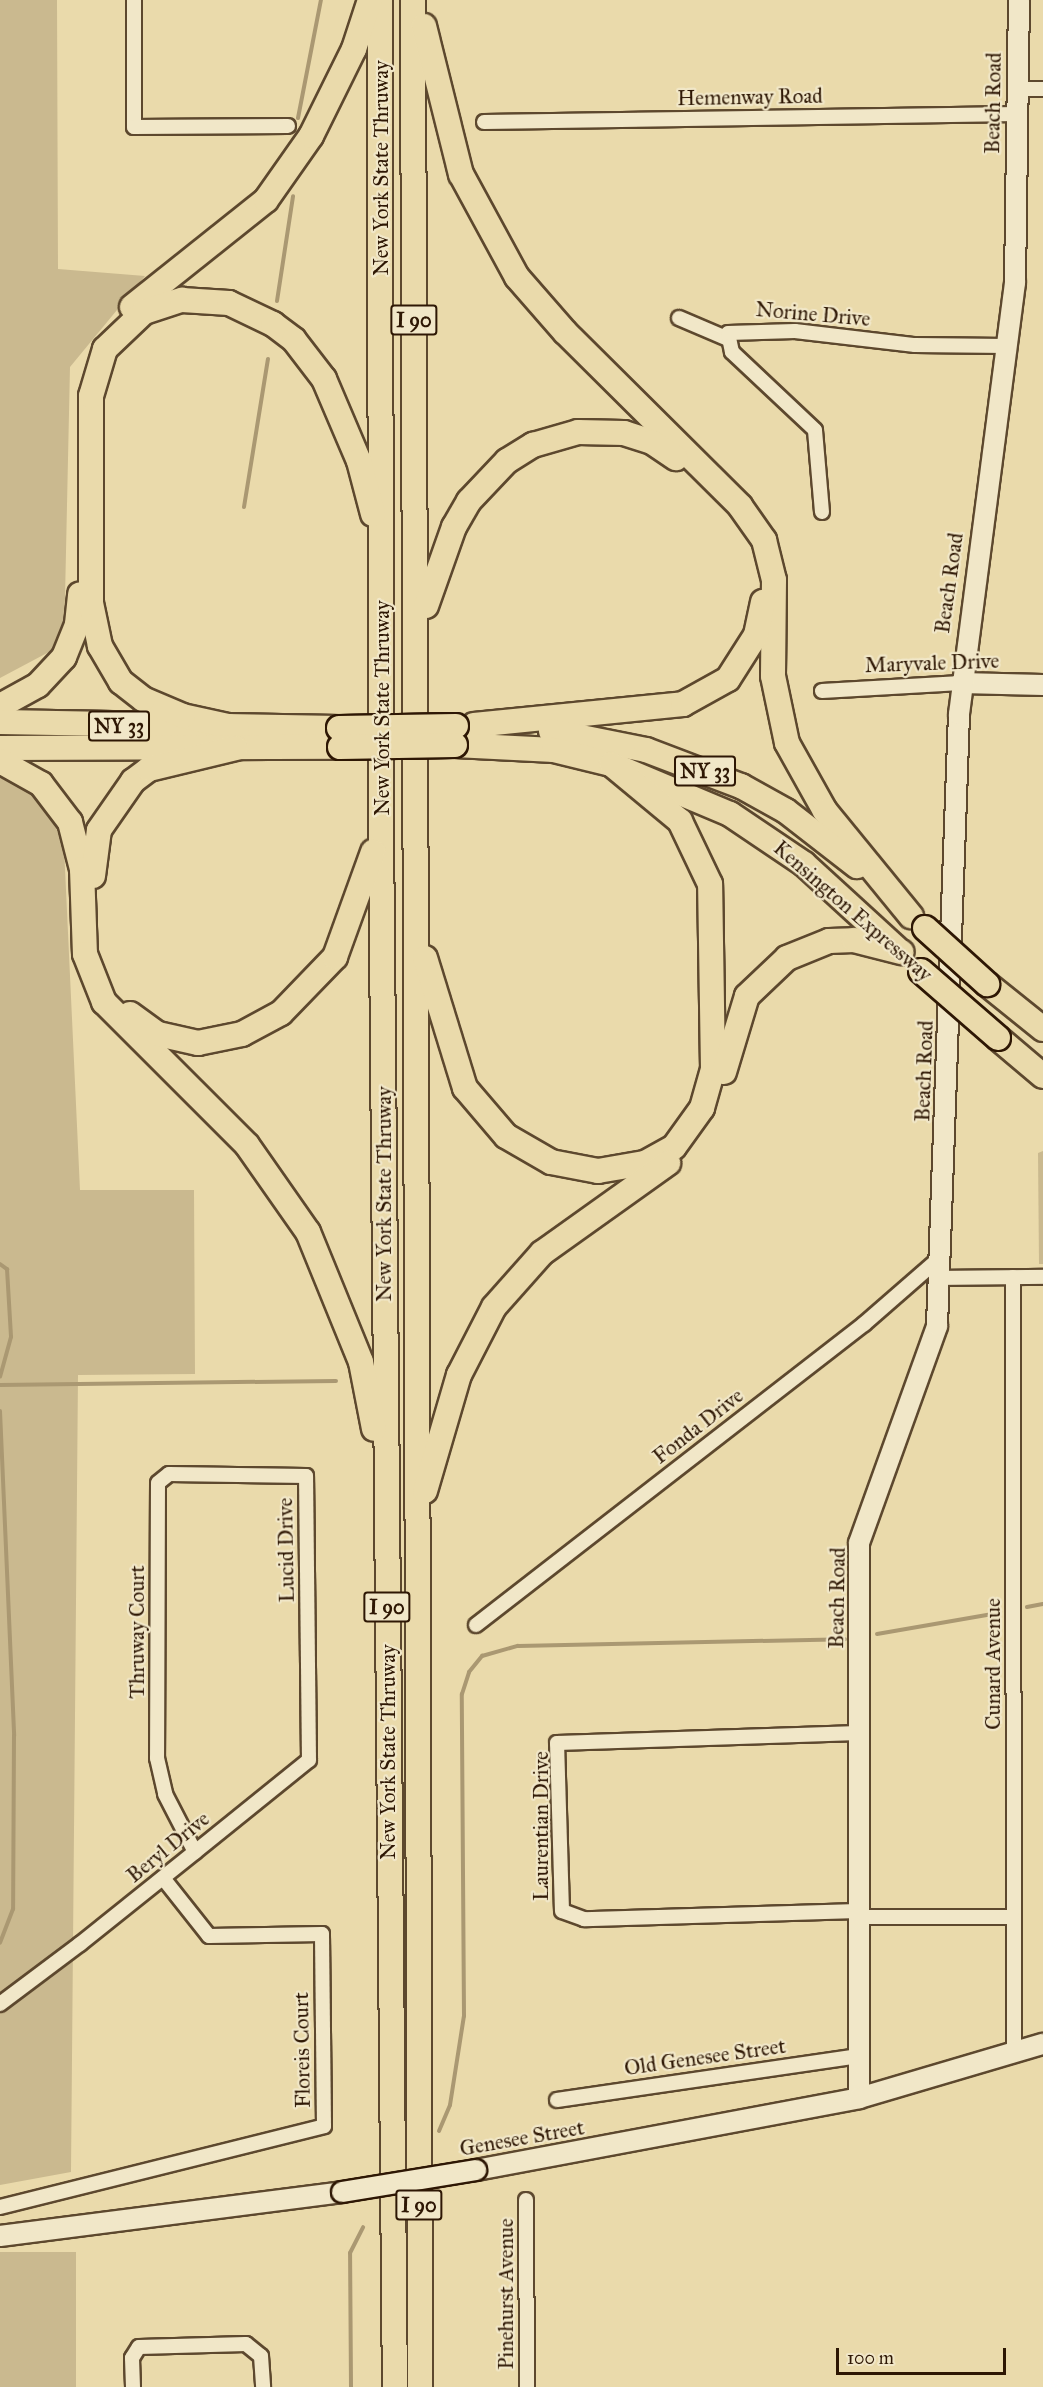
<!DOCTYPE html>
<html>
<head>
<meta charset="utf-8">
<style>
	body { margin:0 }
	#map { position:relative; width:1043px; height:2387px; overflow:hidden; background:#eadaab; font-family:"IM FELL Great Primer",serif }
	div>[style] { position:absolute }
	.green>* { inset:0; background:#cab98f; transform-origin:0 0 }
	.stream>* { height:4px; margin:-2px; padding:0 2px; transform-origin:2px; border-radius:2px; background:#aa9872 }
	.roads { filter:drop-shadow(2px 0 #5d482e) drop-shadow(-2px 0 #5d482e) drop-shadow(0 2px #5d482e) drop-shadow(0 -2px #5d482e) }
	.street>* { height:14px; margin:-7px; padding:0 7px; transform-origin:7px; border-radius:7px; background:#f1e7c8 }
	.secondary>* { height:20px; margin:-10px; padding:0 10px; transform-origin:10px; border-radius:10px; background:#f1e7c8 }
	.highway>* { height:24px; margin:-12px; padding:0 12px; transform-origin:12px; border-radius:12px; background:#eadaab }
	.bridges { filter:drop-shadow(2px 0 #2e1704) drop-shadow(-2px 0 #2e1704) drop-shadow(0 2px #2e1704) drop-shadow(0 -2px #2e1704) }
	.secondary-bridge>* { height:20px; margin:-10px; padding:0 10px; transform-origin:10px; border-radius:10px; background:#f1e7c8 }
	.highway-bridge>* { height:24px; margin:-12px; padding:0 12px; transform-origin:12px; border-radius:12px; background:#eadaab }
	span { translate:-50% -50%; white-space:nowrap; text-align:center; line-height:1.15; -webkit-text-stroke:4.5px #f1e7c8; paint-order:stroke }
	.shield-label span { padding:2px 4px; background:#f1e7c8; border:2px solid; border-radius:4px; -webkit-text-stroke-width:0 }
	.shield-label { font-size:20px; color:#2e1704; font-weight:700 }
	.street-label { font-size:21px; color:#2e1704 }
	.scale { position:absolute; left:836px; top:2348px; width:170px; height:27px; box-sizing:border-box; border:3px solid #2e1704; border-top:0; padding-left:8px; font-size:18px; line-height:21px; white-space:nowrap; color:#2e1704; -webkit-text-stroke:4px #f1e7c8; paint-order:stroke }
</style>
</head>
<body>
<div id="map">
	<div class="green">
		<i style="clip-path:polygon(0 0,57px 0,58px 269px,145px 276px,70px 367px,64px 644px,0 678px)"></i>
		<i style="clip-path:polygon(0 777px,44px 799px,64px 847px,80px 1190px,194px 1190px,195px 1374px,78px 1375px,71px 2172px,0 2185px)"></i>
		<i style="clip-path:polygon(1043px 1151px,1043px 1264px,1039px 1264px,1038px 1153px)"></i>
		<i style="left:76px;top:2252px;width:135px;height:76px;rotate:90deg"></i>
	</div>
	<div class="stream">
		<i style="left:298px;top:118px;width:120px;rotate:-79deg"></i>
		<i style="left:277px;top:301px;width:106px;rotate:-81.3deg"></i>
		<i style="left:244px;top:507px;width:150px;rotate:-80.8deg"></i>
		<i style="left:0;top:1264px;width:9px;rotate:36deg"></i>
		<i style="left:7px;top:1269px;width:68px;rotate:86.6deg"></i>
		<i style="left:11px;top:1337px;width:41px;rotate:105.4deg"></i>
		<i style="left:0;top:1385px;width:336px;rotate:-0.7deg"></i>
		<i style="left:0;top:1411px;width:325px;rotate:87.5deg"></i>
		<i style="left:14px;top:1736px;width:173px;rotate:90.3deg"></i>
		<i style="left:13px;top:1909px;width:36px;rotate:111deg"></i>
		<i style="left:1027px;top:1607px;width:16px;rotate:-11deg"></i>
		<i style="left:877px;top:1634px;width:123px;rotate:-9.8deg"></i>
		<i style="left:439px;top:2131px;width:28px;rotate:-67deg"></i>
		<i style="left:450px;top:2105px;width:90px;rotate:-81.1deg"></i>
		<i style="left:464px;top:2016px;width:322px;rotate:-90.4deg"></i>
		<i style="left:462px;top:1694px;width:23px;rotate:-72deg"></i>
		<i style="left:469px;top:1672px;width:21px;rotate:-51deg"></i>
		<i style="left:482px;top:1656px;width:37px;rotate:-16deg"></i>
		<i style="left:518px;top:1646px;width:327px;rotate:-1.2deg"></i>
		<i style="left:351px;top:2387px;width:134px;rotate:-90.4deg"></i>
		<i style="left:350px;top:2253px;width:29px;rotate:-63deg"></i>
	</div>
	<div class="roads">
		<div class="street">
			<i style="left:134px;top:0;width:127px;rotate:90deg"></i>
			<i style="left:134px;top:127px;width:154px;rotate:-0.4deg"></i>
			<i style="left:1018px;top:89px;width:25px"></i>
			<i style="left:484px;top:122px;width:533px;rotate:-0.86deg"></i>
			<i style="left:679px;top:318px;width:51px;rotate:23.1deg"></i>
			<i style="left:822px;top:512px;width:82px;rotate:-94.9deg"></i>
			<i style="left:815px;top:430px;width:114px;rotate:-136.8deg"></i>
			<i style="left:732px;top:352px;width:19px;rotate:-102deg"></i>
			<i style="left:728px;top:333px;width:67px;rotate:-1.7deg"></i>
			<i style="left:795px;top:331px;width:121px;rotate:6.7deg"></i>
			<i style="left:915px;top:345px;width:91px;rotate:0.6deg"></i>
			<i style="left:822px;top:691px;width:139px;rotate:-3.3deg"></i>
			<i style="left:1013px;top:1277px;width:774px;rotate:89.93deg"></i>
			<i style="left:942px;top:1278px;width:101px;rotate:-0.6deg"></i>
			<i style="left:476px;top:1625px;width:491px;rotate:-37.8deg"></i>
			<i style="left:864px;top:1324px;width:103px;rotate:-41.1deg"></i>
			<i style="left:858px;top:1911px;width:274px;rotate:178.3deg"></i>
			<i style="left:584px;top:1919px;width:23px;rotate:-160deg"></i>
			<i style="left:562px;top:1911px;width:168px;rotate:-91.7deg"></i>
			<i style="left:557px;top:1743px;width:302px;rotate:-1.9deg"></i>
			<i style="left:858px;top:1917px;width:154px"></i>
			<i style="left:0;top:2004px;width:100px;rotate:-36.9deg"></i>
			<i style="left:80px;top:1944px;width:147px;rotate:-38.7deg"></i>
			<i style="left:195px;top:1852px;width:146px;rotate:-38.9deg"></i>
			<i style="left:309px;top:1760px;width:284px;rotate:-90.6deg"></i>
			<i style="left:306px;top:1476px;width:137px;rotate:-179.2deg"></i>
			<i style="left:169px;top:1474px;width:14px;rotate:141deg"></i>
			<i style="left:158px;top:1483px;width:275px;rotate:90.2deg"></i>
			<i style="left:157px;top:1758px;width:37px;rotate:77deg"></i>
			<i style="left:165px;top:1794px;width:65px;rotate:62.7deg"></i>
			<i style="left:557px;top:2100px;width:305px;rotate:-8.3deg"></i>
			<i style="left:526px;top:2200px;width:187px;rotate:89.7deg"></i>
			<i style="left:0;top:2207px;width:334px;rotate:-14deg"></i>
			<i style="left:324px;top:2126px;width:192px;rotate:-90.6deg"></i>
			<i style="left:322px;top:1934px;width:113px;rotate:179deg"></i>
			<i style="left:209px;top:1936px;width:74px;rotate:-128.4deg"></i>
			<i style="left:133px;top:2387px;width:29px;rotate:-92deg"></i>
			<i style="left:132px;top:2358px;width:13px;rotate:-58deg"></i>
			<i style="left:139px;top:2347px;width:107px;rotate:-1.6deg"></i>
			<i style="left:246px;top:2344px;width:19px;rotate:39deg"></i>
			<i style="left:261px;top:2356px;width:31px;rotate:86deg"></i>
		</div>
		<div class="secondary">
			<i style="left:961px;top:683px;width:82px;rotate:1.4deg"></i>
			<i style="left:859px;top:2098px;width:555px;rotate:-90deg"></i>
			<i style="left:859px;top:1543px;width:231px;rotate:-70.2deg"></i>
			<i style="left:937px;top:1326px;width:612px;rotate:-87.94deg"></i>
			<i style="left:959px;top:714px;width:435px;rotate:-82.6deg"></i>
			<i style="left:1015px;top:283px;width:283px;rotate:-89.2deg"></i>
			<i style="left:476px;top:2170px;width:390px;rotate:-10.6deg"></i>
			<i style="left:859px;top:2098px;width:192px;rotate:-16.4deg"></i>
			<i style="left:0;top:2236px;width:345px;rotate:-7.3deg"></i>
		</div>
		<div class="highway">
			<i style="left:380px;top:0;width:827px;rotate:89.93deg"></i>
			<i style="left:381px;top:827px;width:1560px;rotate:89.49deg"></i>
			<i style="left:413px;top:0;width:2387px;rotate:89.83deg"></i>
			<i style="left:424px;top:26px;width:153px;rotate:76deg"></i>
			<i style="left:461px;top:174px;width:117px;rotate:61.5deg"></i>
			<i style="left:517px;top:277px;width:73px;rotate:48.9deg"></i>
			<i style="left:565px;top:332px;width:247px;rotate:44.8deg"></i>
			<i style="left:740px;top:506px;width:42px;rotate:54.8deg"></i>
			<i style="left:764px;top:540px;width:41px;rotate:76deg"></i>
			<i style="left:774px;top:580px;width:96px;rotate:90.6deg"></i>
			<i style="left:773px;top:676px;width:68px;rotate:78.2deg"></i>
			<i style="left:787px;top:743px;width:78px;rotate:60.8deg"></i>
			<i style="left:825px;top:811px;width:136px;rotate:50.7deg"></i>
			<i style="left:132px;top:307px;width:171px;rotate:-38.6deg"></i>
			<i style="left:266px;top:200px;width:78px;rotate:-54.9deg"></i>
			<i style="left:311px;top:136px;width:97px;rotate:-63.7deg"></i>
			<i style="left:354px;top:49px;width:52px;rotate:-71.9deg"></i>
			<i style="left:426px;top:606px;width:84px;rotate:-70.5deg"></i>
			<i style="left:454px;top:527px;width:30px;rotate:-60deg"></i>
			<i style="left:469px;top:501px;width:55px;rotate:-46.5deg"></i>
			<i style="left:507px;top:461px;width:31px;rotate:-32deg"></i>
			<i style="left:533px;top:445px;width:47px;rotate:-16.1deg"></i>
			<i style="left:578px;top:432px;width:46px;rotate:1.2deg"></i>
			<i style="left:624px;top:433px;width:29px;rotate:18deg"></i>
			<i style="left:652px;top:442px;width:29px;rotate:34deg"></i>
			<i style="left:0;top:706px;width:43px;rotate:-28.9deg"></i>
			<i style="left:38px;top:685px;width:38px;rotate:-47deg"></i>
			<i style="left:64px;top:657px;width:35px;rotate:-68deg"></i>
			<i style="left:77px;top:624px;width:30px;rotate:-84deg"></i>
			<i style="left:0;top:722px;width:339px;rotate:1deg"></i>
			<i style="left:474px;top:725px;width:210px;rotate:-5.7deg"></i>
			<i style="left:683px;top:704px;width:51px;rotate:-29.1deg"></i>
			<i style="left:728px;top:679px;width:52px;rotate:-57.5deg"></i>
			<i style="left:756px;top:635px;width:34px;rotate:-78deg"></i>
			<i style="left:237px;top:728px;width:55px;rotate:-167.5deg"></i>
			<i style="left:183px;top:716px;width:43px;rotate:-157deg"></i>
			<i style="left:143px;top:699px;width:28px;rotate:-142deg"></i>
			<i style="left:121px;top:682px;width:42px;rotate:-120.3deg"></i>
			<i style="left:100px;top:646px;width:44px;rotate:-101.8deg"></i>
			<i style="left:91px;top:603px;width:207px;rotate:-90deg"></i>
			<i style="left:91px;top:396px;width:49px;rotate:-73.4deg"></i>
			<i style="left:105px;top:349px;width:54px;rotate:-43.5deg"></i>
			<i style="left:144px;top:312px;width:40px;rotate:-18deg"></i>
			<i style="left:182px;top:300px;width:47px;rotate:3.7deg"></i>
			<i style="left:229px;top:303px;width:49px;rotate:25.5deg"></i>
			<i style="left:273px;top:324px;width:26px;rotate:37deg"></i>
			<i style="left:294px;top:340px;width:49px;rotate:52.4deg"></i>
			<i style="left:324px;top:379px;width:89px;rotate:66.9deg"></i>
			<i style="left:359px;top:461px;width:55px;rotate:75.2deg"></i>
			<i style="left:551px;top:731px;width:97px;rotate:11.3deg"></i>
			<i style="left:646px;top:750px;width:102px;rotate:20.8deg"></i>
			<i style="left:741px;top:786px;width:51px;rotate:29.1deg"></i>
			<i style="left:786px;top:811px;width:90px;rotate:37.8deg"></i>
			<i style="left:455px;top:745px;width:99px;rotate:2.9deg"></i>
			<i style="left:554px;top:750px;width:59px;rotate:13.8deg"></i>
			<i style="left:611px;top:764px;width:129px;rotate:22.8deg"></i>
			<i style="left:730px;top:814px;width:89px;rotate:34deg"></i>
			<i style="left:804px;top:864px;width:126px;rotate:42.4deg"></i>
			<i style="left:0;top:748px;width:340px;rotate:-0.2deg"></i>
			<i style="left:0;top:761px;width:47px;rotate:29.3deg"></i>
			<i style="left:41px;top:784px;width:48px;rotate:52.7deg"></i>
			<i style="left:70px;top:822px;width:49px;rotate:75.7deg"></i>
			<i style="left:82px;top:869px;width:85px;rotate:88deg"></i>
			<i style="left:85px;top:954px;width:52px;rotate:68.4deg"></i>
			<i style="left:104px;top:1002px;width:202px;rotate:45deg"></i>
			<i style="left:247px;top:1145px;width:106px;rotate:55deg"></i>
			<i style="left:308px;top:1232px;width:140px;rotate:67.8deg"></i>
			<i style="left:361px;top:1362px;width:68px;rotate:79deg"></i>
			<i style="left:93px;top:876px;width:46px;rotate:-82.6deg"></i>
			<i style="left:99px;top:830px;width:60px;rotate:-55.2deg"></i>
			<i style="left:133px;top:781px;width:20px;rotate:-37deg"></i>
			<i style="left:149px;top:769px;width:89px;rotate:-13.6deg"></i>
			<i style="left:425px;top:958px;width:136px;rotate:72.9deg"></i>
			<i style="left:465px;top:1088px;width:63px;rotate:49.5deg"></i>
			<i style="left:506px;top:1136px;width:52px;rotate:30deg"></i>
			<i style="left:551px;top:1162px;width:48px;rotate:10.8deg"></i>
			<i style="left:598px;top:1171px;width:48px;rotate:-9.7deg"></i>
			<i style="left:645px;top:1163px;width:33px;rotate:-29deg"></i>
			<i style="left:674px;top:1147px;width:48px;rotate:-54.3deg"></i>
			<i style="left:702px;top:1108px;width:41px;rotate:-74.2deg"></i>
			<i style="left:713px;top:1069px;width:185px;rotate:-90.9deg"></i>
			<i style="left:710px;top:884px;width:70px;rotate:-115.5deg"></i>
			<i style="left:680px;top:821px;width:89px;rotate:-140.4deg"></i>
			<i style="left:987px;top:984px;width:72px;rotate:38.8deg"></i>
			<i style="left:130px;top:1014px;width:34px;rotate:36deg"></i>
			<i style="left:158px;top:1034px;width:41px;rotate:12.7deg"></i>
			<i style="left:198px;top:1043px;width:45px;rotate:-11.6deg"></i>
			<i style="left:242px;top:1034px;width:44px;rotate:-28.3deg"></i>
			<i style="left:281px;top:1013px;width:78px;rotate:-46deg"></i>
			<i style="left:335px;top:957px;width:112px;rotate:-70.1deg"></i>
			<i style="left:998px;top:1038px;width:59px;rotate:40.2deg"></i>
			<i style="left:724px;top:1072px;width:79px;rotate:-73.2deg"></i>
			<i style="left:747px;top:996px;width:55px;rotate:-43.5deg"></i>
			<i style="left:787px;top:958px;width:45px;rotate:-22deg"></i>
			<i style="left:829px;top:941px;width:25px;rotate:-2deg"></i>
			<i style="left:854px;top:940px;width:49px;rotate:14.3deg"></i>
			<i style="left:425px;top:1491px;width:121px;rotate:-73.7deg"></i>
			<i style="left:459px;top:1375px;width:76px;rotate:-62.8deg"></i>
			<i style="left:494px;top:1307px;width:72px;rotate:-48.4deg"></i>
			<i style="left:542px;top:1253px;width:155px;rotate:-35.5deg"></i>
		</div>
	</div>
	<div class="bridges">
		<div class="secondary-bridge">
			<i style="left:342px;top:2192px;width:136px;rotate:-9.3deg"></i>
		</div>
		<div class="highway-bridge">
			<i style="left:339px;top:728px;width:117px;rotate:-1deg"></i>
			<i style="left:340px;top:747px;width:115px;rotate:-1deg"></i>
			<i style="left:925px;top:928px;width:84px;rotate:42.1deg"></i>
			<i style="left:921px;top:971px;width:102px;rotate:41deg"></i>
		</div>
	</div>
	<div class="shield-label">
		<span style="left:414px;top:320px">I 90</span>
		<span style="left:119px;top:726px">NY 33</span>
		<span style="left:705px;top:771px">NY 33</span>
		<span style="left:387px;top:1607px">I 90</span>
		<span style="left:419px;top:2205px">I 90</span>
	</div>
	<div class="street-label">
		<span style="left:750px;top:97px;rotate:-1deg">Hemenway Road</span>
		<span style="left:993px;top:103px;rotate:-89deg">Beach Road</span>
		<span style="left:381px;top:168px;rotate:-90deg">New York State Thruway</span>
		<span style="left:813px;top:314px;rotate:5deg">Norine Drive</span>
		<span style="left:949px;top:583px;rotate:-82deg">Beach Road</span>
		<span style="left:932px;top:663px;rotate:-2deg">Maryvale Drive</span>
		<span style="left:382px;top:708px;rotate:-90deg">New York State Thruway</span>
		<span style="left:853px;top:911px;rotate:41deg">Kensington Expressway</span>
		<span style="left:924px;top:1071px;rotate:-88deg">Beach Road</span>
		<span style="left:384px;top:1194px;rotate:-90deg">New York State Thruway</span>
		<span style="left:698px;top:1426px;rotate:-38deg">Fonda Drive</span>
		<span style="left:286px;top:1550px;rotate:-91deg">Lucid Drive</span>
		<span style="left:837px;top:1598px;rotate:-89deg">Beach Road</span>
		<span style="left:137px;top:1632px;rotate:-90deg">Thruway Court</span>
		<span style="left:993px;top:1664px;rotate:-90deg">Cunard Avenue</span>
		<span style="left:388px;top:1752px;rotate:-90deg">New York State Thruway</span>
		<span style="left:541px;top:1826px;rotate:-90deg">Laurentian Drive</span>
		<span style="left:168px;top:1847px;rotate:-39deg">Beryl Drive</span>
		<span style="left:302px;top:2050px;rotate:-91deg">Floreis Court</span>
		<span style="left:705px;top:2057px;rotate:-8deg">Old Genesee Street</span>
		<span style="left:522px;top:2138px;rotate:-10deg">Genesee Street</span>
		<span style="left:506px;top:2294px;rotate:-90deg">Pinehurst Avenue</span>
	</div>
	<div class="scale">100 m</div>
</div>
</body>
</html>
